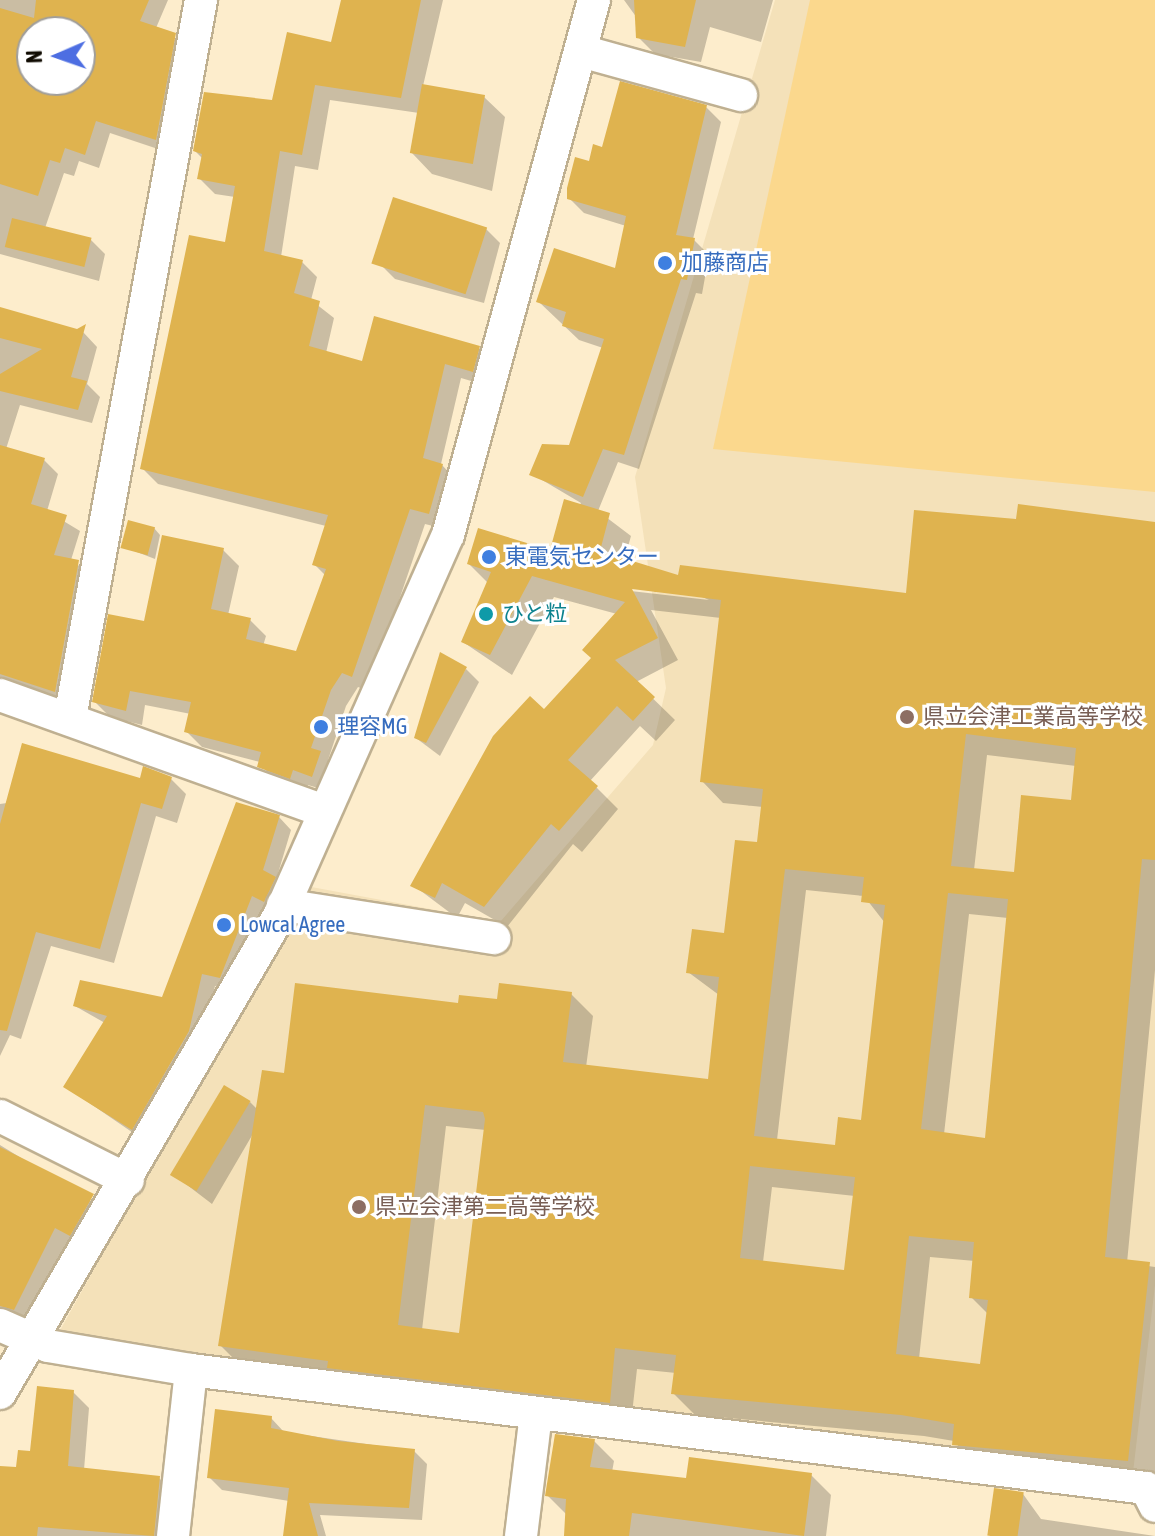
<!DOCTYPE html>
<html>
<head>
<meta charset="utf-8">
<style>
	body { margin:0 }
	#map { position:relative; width:1155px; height:1536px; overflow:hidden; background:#fdedcc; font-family:"Asap Condensed","Noto Sans JP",sans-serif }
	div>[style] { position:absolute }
	.built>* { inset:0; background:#f4e1b9 }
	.green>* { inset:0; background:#fbd88d }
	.shadow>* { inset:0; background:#0003 }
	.building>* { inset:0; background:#dfb34f; transform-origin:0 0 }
	.roads { filter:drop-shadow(2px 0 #bfb091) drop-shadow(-2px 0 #bfb091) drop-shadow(0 2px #bfb091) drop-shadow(0 -2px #bfb091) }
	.street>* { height:32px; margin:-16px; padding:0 16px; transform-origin:16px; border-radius:16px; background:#fff }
	.dots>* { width:22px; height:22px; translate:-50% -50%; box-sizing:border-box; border:4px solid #fff; border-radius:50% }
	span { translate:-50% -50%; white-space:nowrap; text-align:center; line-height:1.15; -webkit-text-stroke:6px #fff; paint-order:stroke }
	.shop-label { font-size:22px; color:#366cbe }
	.left { translate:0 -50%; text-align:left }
	.culture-label { font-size:22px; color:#0d838f }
	.education-label { font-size:22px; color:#785e54 }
	.north { position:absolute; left:16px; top:16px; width:80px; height:80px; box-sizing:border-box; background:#fff; border:2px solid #9f9d9a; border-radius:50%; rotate:268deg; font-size:22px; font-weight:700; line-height:32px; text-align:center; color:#100b02 }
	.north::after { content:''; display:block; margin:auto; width:28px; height:36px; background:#4d6ee2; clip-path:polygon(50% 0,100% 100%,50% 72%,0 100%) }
</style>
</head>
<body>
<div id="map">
	<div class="built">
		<i style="clip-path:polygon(775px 0,1155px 0,1155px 1285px,1132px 1481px,52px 1345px,306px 886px,500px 922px,653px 745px,666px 688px,635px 477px)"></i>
	</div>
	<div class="green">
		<i style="clip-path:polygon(810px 0,1155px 0,1155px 492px,713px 449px)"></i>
	</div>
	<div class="shadow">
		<i style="clip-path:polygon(evenodd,0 0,168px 0,156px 28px,189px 49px,170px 153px,110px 133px,99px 168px,79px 161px,74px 176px,64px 173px,45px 228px,91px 240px,105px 254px,99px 281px,0 254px,0 0,32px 32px,80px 32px,80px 80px,32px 80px,32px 32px)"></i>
		<i style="clip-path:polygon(343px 0,443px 0,423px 86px,484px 97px,505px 117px,492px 191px,432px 174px,412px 153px,419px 113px,330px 100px,318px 170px,295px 166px,281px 257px,302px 262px,317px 277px,311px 300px,334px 318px,326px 353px,363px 364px,479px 348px,494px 363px,488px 386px,461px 378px,441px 464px,457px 481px,445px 529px,425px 524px,368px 691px,358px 687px,346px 706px,328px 760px,335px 768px,328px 791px,308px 785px,306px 793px,274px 782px,260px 762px,202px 747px,186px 731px,191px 714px,145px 705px,142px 725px,110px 717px,94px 701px,146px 624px,223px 550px,239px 566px,228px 615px,250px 620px,266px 636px,263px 646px,298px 654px,326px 576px,314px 564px,326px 526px,158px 484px,142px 468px,227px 245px,235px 197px,215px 194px,199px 178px,203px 159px,195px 151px,274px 102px,333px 45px)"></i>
		<i style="clip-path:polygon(624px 0,773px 0,761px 42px,710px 27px,701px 62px,655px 54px,638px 37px,637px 18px)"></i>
		<i style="clip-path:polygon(evenodd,706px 107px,721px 122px,693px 239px,709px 255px,702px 294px,696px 293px,639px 469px,618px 462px,598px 511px,631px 536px,624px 561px,680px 578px,908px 595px,1018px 521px,1155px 524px,1155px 970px,1127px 1263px,1155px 1267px,1155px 1483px,976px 1466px,954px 1441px,924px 1436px,695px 1415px,673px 1393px,676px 1373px,637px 1369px,631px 1423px,242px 1367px,220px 1345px,254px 1132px,212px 1204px,174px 1175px,250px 1102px,258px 1110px,286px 1076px,460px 1006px,571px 994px,593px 1016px,586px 1067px,709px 1081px,719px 995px,688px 972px,726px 936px,759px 844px,763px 807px,723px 803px,702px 781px,721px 618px,651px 610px,678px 660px,636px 682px,675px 720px,656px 741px,640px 726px,590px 781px,618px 809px,582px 852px,573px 844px,507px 927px,465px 903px,457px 918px,413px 885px,594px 658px,617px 614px,554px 597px,512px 675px,463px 642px,488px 583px,469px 564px,551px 552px,581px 503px,532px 474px,571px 447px,603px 348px,579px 340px,539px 302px,616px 270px,626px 226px,584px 213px,569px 198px,604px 149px,706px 107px,622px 586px,700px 596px,709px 600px,622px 590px,622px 586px,706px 107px,987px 755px,1076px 766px,1073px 802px,1016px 874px,974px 870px,987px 755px,706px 107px,806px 890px,864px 896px,885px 923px,863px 1122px,837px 1147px,777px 1140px,806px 890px,706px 107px,969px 914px,1008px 918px,987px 1141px,944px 1134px,969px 914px,706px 107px,446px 1126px,486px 1130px,461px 1335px,422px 1330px,446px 1126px,706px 107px,772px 1187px,855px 1196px,846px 1272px,763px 1262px,772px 1187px,706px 107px,930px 1257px,975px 1261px,971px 1297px,988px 1314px,982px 1366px,919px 1359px,930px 1257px)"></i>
		<i style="clip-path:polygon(486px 229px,500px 243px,484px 303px,395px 279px,381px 265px)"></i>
		<i style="clip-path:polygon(0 321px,83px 332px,97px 347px,87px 384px,100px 397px,92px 423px,20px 405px,6px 449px,44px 460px,58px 474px,47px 511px,80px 531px,71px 560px,93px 576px,69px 704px,0 682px)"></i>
		<i style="clip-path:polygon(154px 528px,160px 535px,155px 559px,124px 547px)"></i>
		<i style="clip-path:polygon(466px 669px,479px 682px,440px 756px,416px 738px)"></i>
		<i style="clip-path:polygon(171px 779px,186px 794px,177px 823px,156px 816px,114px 963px,51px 946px,21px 1039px,10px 1035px,0 1056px,0 804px)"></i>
		<i style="clip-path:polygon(279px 817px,291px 830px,276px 880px,287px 891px,277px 914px,265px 908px,232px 990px,215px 986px,202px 1045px,145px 1141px,66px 1087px,105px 1023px,75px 1006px,163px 999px)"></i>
		<i style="clip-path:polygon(0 1145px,109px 1212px,30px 1325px,0 1311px)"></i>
		<i style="clip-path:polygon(73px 1392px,89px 1408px,84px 1470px,159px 1478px,175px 1494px,173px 1536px,0 1536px,0 1482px,32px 1453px)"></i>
		<i style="clip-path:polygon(271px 1418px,284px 1432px,414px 1451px,427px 1464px,422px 1520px,320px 1515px,326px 1536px,287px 1536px,289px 1501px,222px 1490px,209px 1477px)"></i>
		<i style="clip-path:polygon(594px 1441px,614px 1461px,612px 1472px,688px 1481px,811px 1475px,831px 1495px,826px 1536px,566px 1536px,567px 1515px,547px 1495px)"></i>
		<i style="clip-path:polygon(1023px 1494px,1041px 1519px,1155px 1536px,990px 1536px)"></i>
	</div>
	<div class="building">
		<i style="clip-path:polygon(evenodd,36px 0,149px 0,140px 21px,176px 33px,156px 140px,96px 121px,85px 155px,65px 148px,60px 163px,50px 160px,38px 196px,0 184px,0 8px,34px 18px,36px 0,32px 32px,80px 32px,80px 80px,32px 80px,32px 32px)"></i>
		<i style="clip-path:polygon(341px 0,421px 0,401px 98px,315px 85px,302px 155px,280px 151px,264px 251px,303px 260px,294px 293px,320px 301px,309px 346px,362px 361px,374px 316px,480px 346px,473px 372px,445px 364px,423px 458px,443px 464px,429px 514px,410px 509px,352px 677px,342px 673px,331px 690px,311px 748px,321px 751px,312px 777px,293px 770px,290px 779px,257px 767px,261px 752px,184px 732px,191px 702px,130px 691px,126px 711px,92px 702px,108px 614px,144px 621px,162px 535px,224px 548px,211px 609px,251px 618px,246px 639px,296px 651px,326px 569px,312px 565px,328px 515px,140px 469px,189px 235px,225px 242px,235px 186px,197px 179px,202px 154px,193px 151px,204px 92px,272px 100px,287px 32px,331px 42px)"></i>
		<i style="clip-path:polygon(634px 0,696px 0,685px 47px,636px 38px)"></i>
		<i style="clip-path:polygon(620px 81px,707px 105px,676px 235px,695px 238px,687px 280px,681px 279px,624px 455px,603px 449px,583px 497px,529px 475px,542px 444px,569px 445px,604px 339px,562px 326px,566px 312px,536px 302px,554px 248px,615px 268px,626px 216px,567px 199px,567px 188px,575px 157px,589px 161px,593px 144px,602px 147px)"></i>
		<i style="left:422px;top:84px;width:64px;height:70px;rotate:10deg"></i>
		<i style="left:393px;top:197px;width:99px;height:70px;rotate:18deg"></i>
		<i style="left:12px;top:218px;width:82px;height:30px;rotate:14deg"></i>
		<i style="clip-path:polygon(0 307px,77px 329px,86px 324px,71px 377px,87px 381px,78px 410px,0 391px,0 374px,42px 349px,0 338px)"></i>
		<i style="clip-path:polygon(0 445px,45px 458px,31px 504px,67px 515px,54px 555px,79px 560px,55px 692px,0 674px)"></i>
		<i style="clip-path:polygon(evenodd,564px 499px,610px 513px,600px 551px,678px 575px,680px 565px,906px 593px,914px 510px,1016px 519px,1018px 504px,1155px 522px,1155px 860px,1142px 859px,1105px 1257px,1150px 1262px,1128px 1461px,952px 1445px,954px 1424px,901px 1415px,671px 1394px,676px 1355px,615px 1348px,610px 1403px,327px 1368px,328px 1361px,218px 1346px,262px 1070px,284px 1073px,295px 983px,458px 1003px,459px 995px,497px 999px,499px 983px,572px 992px,563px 1062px,708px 1079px,719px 977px,686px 973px,692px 929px,724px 933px,735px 840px,757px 842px,763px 789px,700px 782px,721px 600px,632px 589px,658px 638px,615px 660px,655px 697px,633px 721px,617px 706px,568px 760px,598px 786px,559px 831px,551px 824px,484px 907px,442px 883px,435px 898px,410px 886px,493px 736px,530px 696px,544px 709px,591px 658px,582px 650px,625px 602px,532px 576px,490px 655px,461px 642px,491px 572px,467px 564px,478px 528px,550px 550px,564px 499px,966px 734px,1076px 748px,1071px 800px,1021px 795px,1014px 872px,951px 866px,966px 734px,564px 499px,785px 869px,864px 877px,861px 902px,885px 905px,861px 1120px,838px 1117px,835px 1145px,754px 1136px,785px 869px,564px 499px,948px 893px,1008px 899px,985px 1138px,921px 1129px,948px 893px,564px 499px,425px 1105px,483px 1112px,485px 1119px,459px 1333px,398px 1325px,425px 1105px,564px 499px,750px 1166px,855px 1177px,844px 1270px,740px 1258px,750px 1166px,564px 499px,909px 1236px,974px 1242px,969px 1298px,988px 1300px,980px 1364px,896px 1354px,909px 1236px)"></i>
		<i style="left:128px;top:520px;width:28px;height:29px;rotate:15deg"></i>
		<i style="clip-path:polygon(440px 652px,467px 667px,426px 743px,414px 738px)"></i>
		<i style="clip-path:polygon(22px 743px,140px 778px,143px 766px,172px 777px,162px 809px,141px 803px,100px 949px,36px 932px,7px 1031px,0 1030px,0 824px)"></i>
		<i style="clip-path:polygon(236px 802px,280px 815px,263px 870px,276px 877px,264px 902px,252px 896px,220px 978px,202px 974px,189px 1031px,132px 1130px,63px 1087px,107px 1016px,73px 1006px,80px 980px,162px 997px)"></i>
		<i style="left:224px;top:1085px;width:31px;height:105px;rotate:31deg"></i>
		<i style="clip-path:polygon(0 1147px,94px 1194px,70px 1236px,55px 1228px,14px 1310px,0 1306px)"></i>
		<i style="clip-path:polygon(37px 1386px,74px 1390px,68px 1466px,160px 1476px,154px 1536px,38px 1527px,37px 1536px,0 1536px,0 1466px,16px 1467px,18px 1450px,30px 1451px)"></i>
		<i style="clip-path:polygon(215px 1409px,272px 1416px,271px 1428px,338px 1441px,415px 1449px,409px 1508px,309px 1503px,318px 1536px,283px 1536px,289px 1488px,207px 1478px)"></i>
		<i style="clip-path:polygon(555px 1434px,595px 1439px,590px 1467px,686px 1478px,689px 1457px,812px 1473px,804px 1536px,632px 1513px,629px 1536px,564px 1536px,566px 1499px,545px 1496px)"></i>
		<i style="left:994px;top:1488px;width:30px;height:48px;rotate:8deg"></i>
	</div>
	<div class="roads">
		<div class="street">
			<i style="left:581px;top:51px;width:166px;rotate:15.4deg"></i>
			<i style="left:0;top:695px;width:344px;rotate:19.7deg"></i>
			<i style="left:70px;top:718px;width:730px;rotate:-79.66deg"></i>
			<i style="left:283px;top:905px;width:214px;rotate:8.9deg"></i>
			<i style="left:0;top:1116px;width:143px;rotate:26.6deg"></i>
			<i style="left:0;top:1325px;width:52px;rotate:23.6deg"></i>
			<i style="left:48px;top:1346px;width:145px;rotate:9.5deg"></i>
			<i style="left:191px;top:1370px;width:962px;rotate:7.04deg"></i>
			<i style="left:1146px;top:1488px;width:20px;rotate:63deg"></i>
			<i style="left:0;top:1393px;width:553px;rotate:-59.68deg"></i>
			<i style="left:279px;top:916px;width:417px;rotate:-66.1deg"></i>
			<i style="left:448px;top:535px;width:555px;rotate:-74.74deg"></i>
			<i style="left:173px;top:1536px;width:167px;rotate:-83.8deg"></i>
			<i style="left:521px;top:1536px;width:123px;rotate:-83deg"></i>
		</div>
	</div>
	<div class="dots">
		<i style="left:665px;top:263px;background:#3f7fe0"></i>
		<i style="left:489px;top:557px;background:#3f7fe0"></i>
		<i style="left:486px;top:614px;background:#0f9aa8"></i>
		<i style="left:907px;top:717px;background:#8d6e63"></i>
		<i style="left:321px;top:727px;background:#3f7fe0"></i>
		<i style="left:224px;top:925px;background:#3f7fe0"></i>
		<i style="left:359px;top:1207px;background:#8d6e63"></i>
	</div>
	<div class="shop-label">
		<span class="left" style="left:681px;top:263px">加藤商店</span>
		<span class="left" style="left:505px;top:557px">東電気センター</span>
		<span class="left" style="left:337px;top:727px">理容MG</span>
		<span class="left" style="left:240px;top:925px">Lowcal Agree</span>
	</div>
	<div class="culture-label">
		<span class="left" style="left:502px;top:614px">ひと粒</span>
	</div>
	<div class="education-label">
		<span class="left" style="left:923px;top:717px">県立会津工業高等学校</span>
		<span class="left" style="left:375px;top:1207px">県立会津第二高等学校</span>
	</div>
	<div class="north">N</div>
</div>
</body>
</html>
